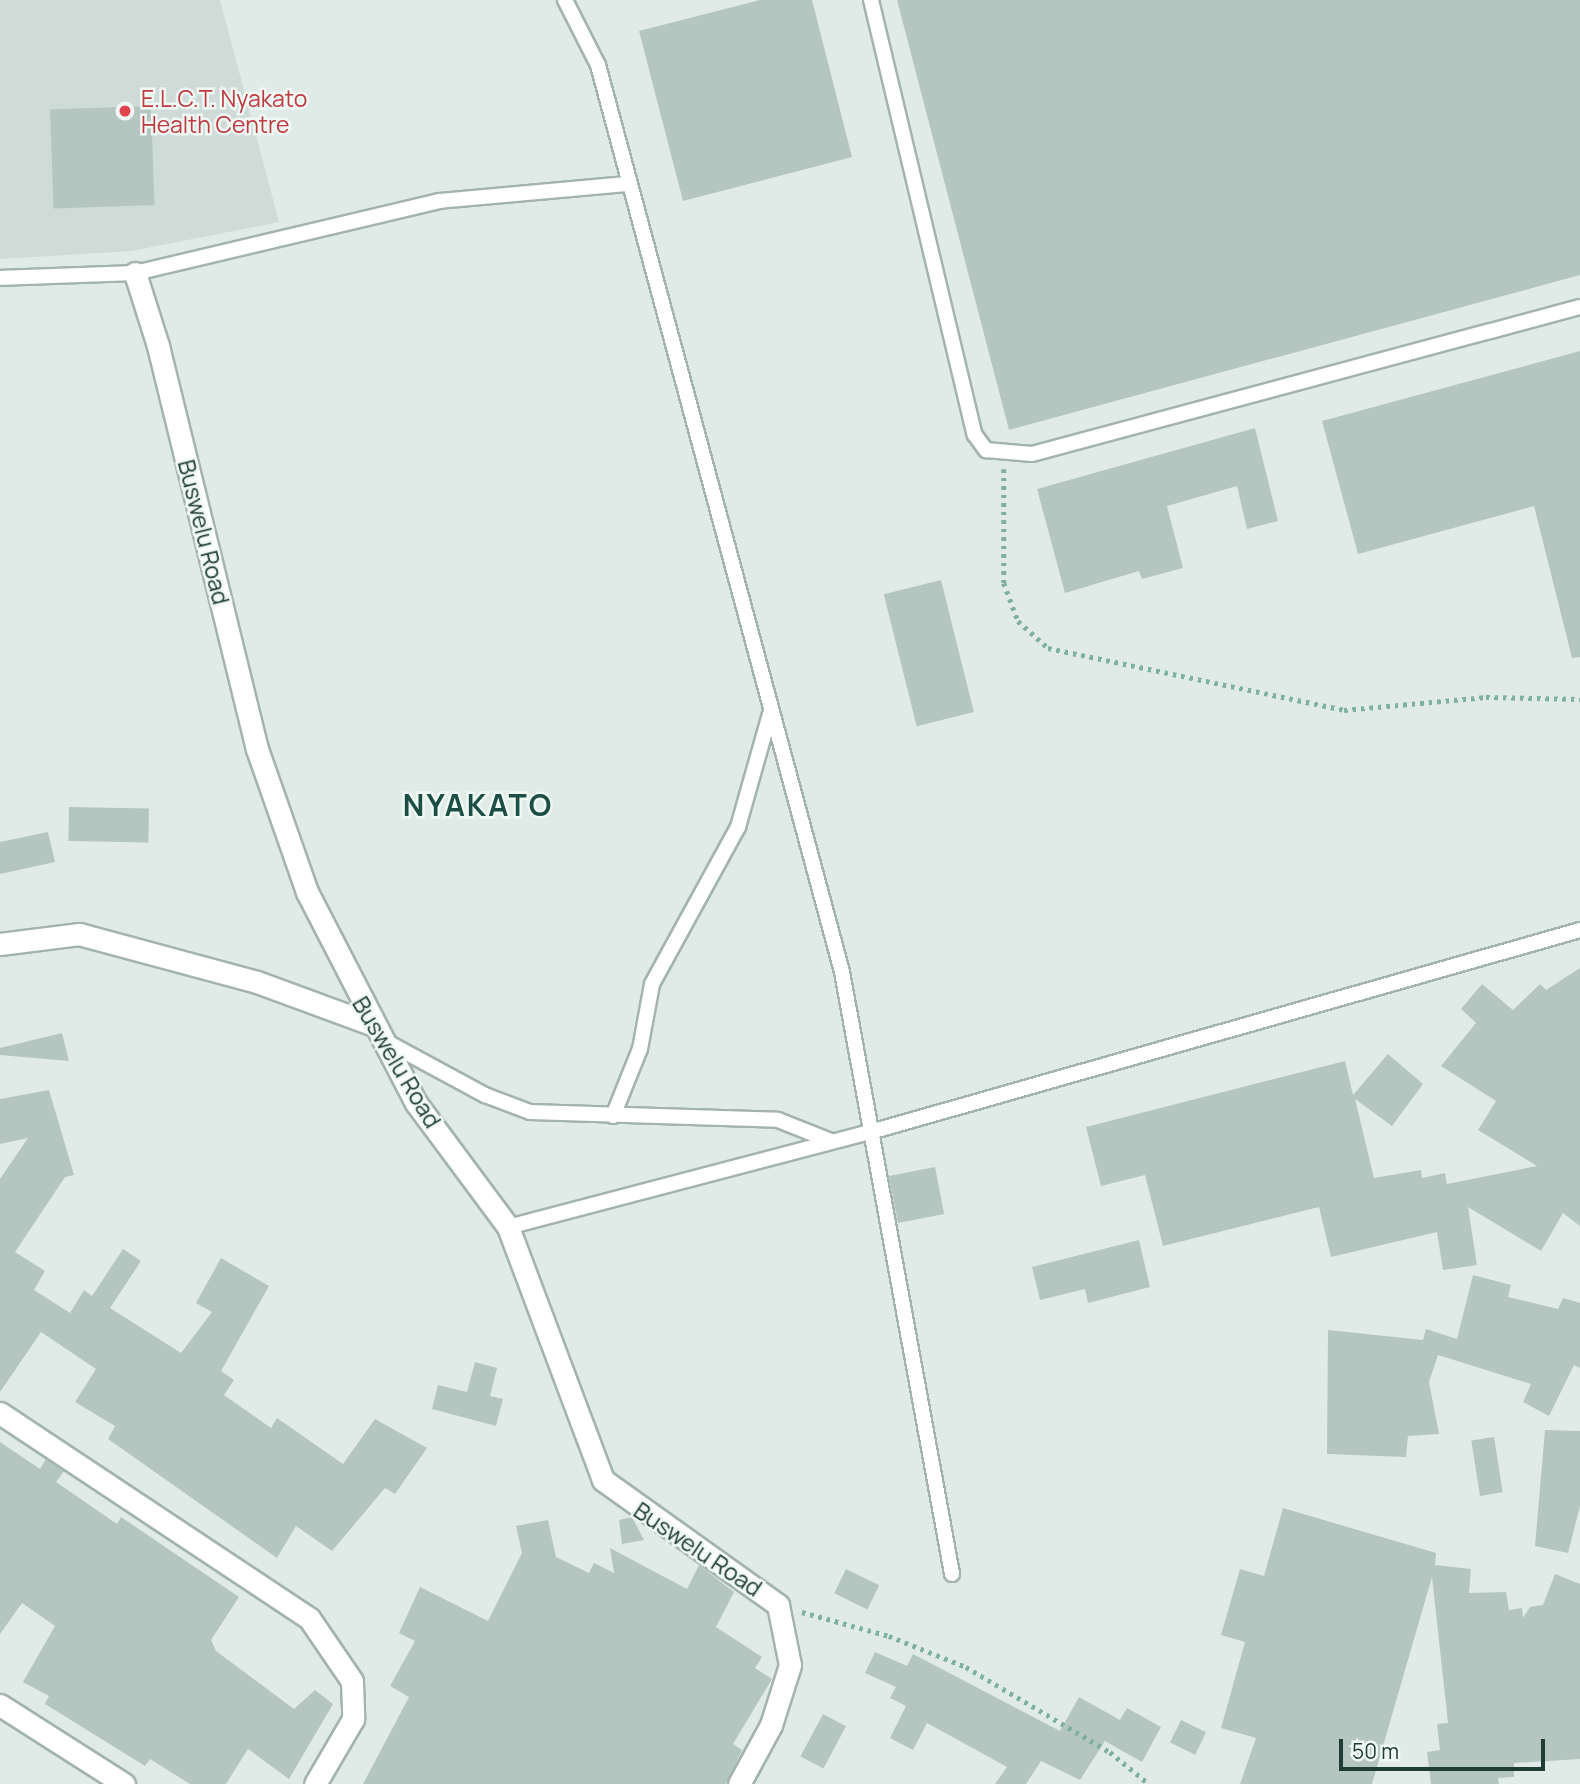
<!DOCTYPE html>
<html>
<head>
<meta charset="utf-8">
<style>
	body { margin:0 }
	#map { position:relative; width:1580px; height:1784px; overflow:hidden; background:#e0ebe7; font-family:Manrope,sans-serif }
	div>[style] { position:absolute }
	.built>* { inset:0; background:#cedbd6 }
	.building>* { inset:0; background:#b5c6c0; transform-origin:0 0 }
	.path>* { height:4.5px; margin-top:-2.25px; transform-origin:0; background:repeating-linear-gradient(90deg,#7fb0a3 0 3.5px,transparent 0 8.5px) }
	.roads { filter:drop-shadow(2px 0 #a3b3ae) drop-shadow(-2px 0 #a3b3ae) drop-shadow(0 2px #a3b3ae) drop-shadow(0 -2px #a3b3ae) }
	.service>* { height:14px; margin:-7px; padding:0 7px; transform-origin:7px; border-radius:7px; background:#fff }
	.minor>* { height:21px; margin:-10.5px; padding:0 10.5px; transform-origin:10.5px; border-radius:10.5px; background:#fff }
	.dots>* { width:19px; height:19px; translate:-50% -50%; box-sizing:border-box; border:4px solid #f0f8f4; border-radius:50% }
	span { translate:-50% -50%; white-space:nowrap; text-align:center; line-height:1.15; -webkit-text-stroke:5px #f0f8f4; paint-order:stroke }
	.health-label { font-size:23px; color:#be3a42 }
	.left { translate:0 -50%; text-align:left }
	.street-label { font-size:23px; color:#203c36 }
	.district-label { font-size:30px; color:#1c4e45; font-weight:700; letter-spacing:2px }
	.scale { position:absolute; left:1339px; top:1739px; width:206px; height:32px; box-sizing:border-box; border:4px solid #203c36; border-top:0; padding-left:9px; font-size:21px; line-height:24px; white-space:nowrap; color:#203c36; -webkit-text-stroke:5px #f0f8f4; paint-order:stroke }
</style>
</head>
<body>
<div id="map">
	<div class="built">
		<i style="clip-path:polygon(0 0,220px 0,279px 222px,132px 251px,0 259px)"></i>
	</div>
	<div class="building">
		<i style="clip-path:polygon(760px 0,812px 0,852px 157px,683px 201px,639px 31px)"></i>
		<i style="clip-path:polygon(897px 0,1580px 0,1580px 275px,1009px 430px)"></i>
		<i style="left:151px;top:106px;width:99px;height:101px;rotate:88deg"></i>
		<i style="clip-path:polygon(1580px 351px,1580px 657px,1572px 658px,1534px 506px,1358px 554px,1322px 421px)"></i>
		<i style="clip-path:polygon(1255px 428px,1278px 521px,1247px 529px,1237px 486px,1167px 506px,1183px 568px,1142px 579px,1139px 571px,1065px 593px,1037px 489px)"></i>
		<i style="left:941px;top:580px;width:136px;height:59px;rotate:76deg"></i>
		<i style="left:69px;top:807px;width:80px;height:34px;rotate:1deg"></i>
		<i style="clip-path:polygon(48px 832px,55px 862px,0 874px,0 842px)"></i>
		<i style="clip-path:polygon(1580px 968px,1580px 1226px,1563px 1213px,1541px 1251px,1468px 1207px,1477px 1265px,1443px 1270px,1437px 1232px,1331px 1257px,1319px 1207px,1163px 1246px,1145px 1175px,1101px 1186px,1086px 1127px,1345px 1061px,1353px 1095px,1388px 1054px,1423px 1084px,1392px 1126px,1355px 1099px,1374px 1178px,1421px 1170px,1422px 1178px,1445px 1173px,1447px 1184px,1537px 1166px,1478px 1130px,1496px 1101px,1441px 1066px,1476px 1023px,1461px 1009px,1482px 984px,1513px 1010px,1540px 984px,1546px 990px)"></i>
		<i style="clip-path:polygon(62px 1033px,69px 1061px,0 1055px,0 1048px)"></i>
		<i style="clip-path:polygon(49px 1090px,74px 1175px,65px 1177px,15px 1252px,45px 1271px,34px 1290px,70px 1313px,84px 1290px,92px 1296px,123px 1249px,141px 1261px,110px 1308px,181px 1353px,212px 1312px,196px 1303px,221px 1258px,269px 1286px,221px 1371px,234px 1380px,224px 1395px,271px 1428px,277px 1418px,343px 1464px,375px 1419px,427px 1448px,395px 1494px,385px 1488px,332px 1551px,296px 1526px,277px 1558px,108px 1439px,115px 1426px,75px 1402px,96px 1369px,41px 1332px,0 1392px,0 1179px,28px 1138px,0 1144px,0 1099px)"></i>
		<i style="left:935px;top:1167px;width:48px;height:47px;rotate:79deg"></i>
		<i style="clip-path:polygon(1139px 1240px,1150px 1287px,1088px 1303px,1085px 1289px,1040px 1300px,1032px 1267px)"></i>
		<i style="clip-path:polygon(1473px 1275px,1511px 1285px,1508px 1297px,1558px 1309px,1563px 1298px,1580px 1303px,1580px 1368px,1574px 1365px,1549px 1416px,1523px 1402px,1531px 1384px,1438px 1355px,1429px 1382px,1439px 1434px,1408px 1436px,1406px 1457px,1327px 1454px,1328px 1330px,1423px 1340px,1426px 1329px,1457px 1339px)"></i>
		<i style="clip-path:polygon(475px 1362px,497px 1368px,490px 1396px,503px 1399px,496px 1426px,432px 1409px,438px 1385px,467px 1392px)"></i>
		<i style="clip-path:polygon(1545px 1430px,1580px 1431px,1580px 1506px,1568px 1553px,1535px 1546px)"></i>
		<i style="left:1494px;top:1437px;width:56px;height:23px;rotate:81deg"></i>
		<i style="clip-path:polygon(0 1442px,40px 1469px,46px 1459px,64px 1471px,56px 1482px,117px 1524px,121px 1517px,239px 1597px,211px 1640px,216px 1651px,294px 1709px,315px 1690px,333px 1704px,289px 1779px,248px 1749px,226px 1784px,190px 1784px,150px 1759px,145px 1766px,45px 1704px,49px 1696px,23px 1682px,55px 1626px,22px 1603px,0 1634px)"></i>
		<i style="clip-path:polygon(1283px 1508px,1436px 1553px,1435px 1565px,1471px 1569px,1469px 1593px,1506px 1592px,1509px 1610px,1522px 1608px,1523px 1618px,1530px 1607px,1543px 1605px,1555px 1574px,1580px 1584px,1580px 1759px,1514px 1763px,1514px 1777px,1498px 1778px,1499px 1784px,1431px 1784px,1427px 1752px,1440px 1750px,1437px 1724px,1448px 1723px,1432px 1577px,1372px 1784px,1240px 1784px,1256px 1738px,1221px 1728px,1245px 1642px,1221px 1635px,1240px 1569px,1264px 1576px)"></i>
		<i style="clip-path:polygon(632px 1517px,644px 1540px,622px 1544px,619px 1520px)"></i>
		<i style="clip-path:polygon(548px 1520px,556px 1557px,589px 1573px,594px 1563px,614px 1573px,610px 1548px,687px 1589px,699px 1565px,734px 1592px,716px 1627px,762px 1657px,755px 1668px,772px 1679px,733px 1744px,742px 1750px,726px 1784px,363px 1784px,409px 1697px,390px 1686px,415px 1641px,399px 1633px,420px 1587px,488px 1621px,522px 1553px,516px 1526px)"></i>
		<i style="left:846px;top:1569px;width:37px;height:27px;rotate:26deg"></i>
		<i style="clip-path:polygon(875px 1652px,907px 1666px,913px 1654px,1060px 1731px,1079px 1697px,1120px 1720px,1127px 1708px,1161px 1727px,1142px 1762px,1105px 1741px,1080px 1780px,1041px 1761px,1026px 1784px,995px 1784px,1007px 1767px,927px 1723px,913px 1750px,890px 1738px,906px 1706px,890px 1698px,896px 1687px,865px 1673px)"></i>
		<i style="left:823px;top:1714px;width:26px;height:48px;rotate:28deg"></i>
		<i style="left:1181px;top:1720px;width:28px;height:25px;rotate:26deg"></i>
	</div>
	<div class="path">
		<i style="left:1004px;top:469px;width:114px;rotate:90deg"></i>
		<i style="left:1004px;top:583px;width:40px;rotate:69.8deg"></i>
		<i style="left:1018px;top:621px;width:40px;rotate:42deg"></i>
		<i style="left:1048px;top:648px;width:302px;rotate:11.8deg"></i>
		<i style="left:1344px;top:710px;width:143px;rotate:-5.2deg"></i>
		<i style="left:1486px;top:697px;width:94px;rotate:1.2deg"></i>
		<i style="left:802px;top:1612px;width:90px;rotate:15.4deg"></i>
		<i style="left:889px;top:1636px;width:83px;rotate:21.9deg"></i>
		<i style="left:966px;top:1667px;width:167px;rotate:30.6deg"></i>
		<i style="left:1110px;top:1752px;width:50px;rotate:39.4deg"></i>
	</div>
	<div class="roads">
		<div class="service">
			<i style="left:565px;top:0;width:73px;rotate:63.1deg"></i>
			<i style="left:598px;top:65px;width:939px;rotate:74.94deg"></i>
			<i style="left:842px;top:972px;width:612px;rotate:79.64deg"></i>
			<i style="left:871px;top:0;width:447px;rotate:76.6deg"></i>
			<i style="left:975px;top:435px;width:19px;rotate:54deg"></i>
			<i style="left:986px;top:450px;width:46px;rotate:5deg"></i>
			<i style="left:1032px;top:454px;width:567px;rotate:-15.02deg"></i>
			<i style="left:0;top:278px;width:135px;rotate:-2.1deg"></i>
			<i style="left:135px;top:273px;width:312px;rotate:-13.3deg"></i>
			<i style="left:439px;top:201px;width:187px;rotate:-5.2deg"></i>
			<i style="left:385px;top:1041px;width:114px;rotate:28.4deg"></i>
			<i style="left:485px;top:1095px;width:48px;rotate:20.7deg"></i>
			<i style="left:530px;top:1112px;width:248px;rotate:1.8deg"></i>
			<i style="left:778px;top:1120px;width:57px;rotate:21.6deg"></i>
			<i style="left:613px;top:1116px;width:72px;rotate:-68.1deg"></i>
			<i style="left:640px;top:1049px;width:66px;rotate:-79.5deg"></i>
			<i style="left:652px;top:984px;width:179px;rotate:-61.3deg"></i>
			<i style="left:738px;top:827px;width:117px;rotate:-74.2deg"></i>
			<i style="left:508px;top:1227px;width:371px;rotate:-14.7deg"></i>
			<i style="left:867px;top:1133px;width:741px;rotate:-15.89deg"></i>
		</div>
		<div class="minor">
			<i style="left:135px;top:273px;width:77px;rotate:72.5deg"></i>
			<i style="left:158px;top:346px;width:415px;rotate:76.2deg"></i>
			<i style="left:257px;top:749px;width:151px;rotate:70.7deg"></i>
			<i style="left:307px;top:892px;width:237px;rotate:62.7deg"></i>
			<i style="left:416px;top:1103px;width:154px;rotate:53.4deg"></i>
			<i style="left:508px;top:1227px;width:270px;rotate:69.4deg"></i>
			<i style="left:603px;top:1480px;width:215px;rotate:35.5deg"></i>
			<i style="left:778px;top:1605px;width:61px;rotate:78.7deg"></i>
			<i style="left:790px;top:1665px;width:63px;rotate:107.6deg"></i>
			<i style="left:771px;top:1725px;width:67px;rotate:118.5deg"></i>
			<i style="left:0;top:944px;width:80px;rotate:-7.2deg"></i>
			<i style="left:79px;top:934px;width:184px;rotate:15.1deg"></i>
			<i style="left:257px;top:982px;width:121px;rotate:20.2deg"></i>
			<i style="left:0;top:1413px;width:371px;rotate:33.6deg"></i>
			<i style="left:309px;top:1618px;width:76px;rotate:55.7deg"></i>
			<i style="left:352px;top:1681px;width:38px;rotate:88deg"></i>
			<i style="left:353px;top:1719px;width:75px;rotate:120.3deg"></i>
			<i style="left:0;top:1705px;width:147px;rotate:32.5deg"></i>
		</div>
	</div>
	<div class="dots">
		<i style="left:125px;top:111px;background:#e0444e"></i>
	</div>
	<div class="health-label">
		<span class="left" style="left:141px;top:111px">E.L.C.T. Nyakato<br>Health Centre</span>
	</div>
	<div class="street-label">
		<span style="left:204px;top:532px;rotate:76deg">Buswelu Road</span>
		<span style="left:397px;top:1062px;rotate:59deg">Buswelu Road</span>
		<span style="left:698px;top:1549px;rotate:34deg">Buswelu Road</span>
	</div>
	<div class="district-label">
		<span style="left:478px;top:805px">NYAKATO</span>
	</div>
	<div class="scale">50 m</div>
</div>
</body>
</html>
